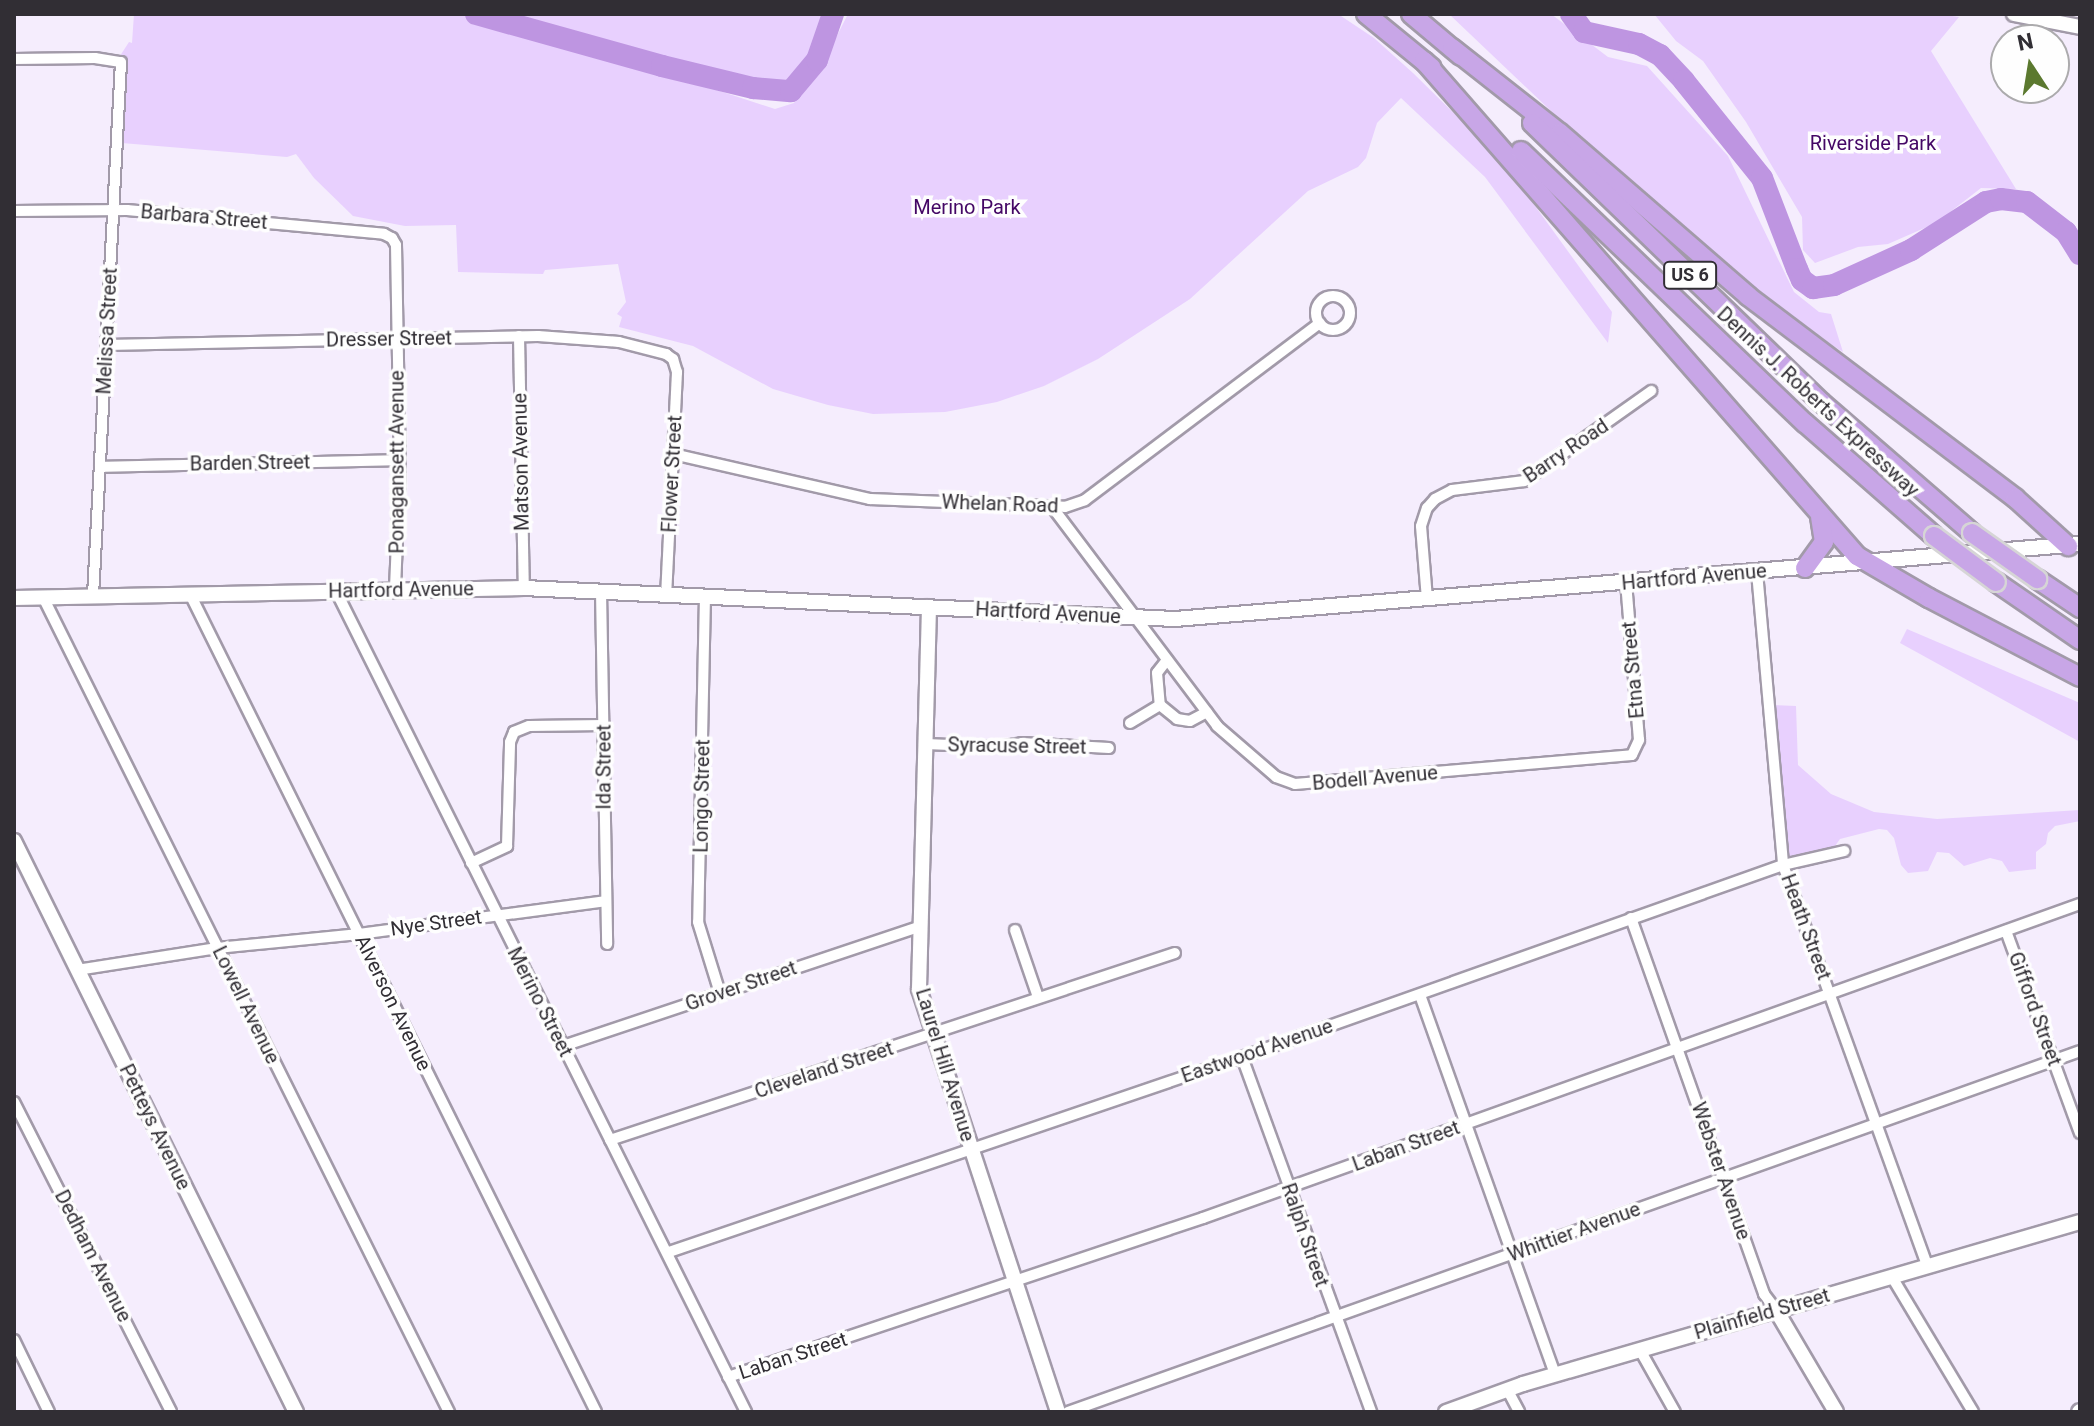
<!DOCTYPE html>
<html>
<head>
<meta charset="utf-8">
<style>
	body { margin:0 }
	#map { position:relative; width:2094px; height:1426px; overflow:hidden; background:#f5edfd; font-family:Roboto,sans-serif }
	div>[style] { position:absolute }
	.green>* { inset:0; background:#e8d0fe }
	.river>* { height:22px; margin:-11px; padding:0 11px; transform-origin:11px; border-radius:11px; background:#be95e1 }
	.roads { filter:drop-shadow(2px 0 #a29aa9) drop-shadow(-2px 0 #a29aa9) drop-shadow(0 2px #a29aa9) drop-shadow(0 -2px #a29aa9) }
	.street>* { height:10px; margin:-5px; padding:0 5px; transform-origin:5px; border-radius:5px; background:#fff }
	.street>.ring { margin:-5px; padding:0; box-sizing:content-box; background:none; border:10px solid #fff; border-radius:50% }
	.secondary>* { height:14px; margin:-7px; padding:0 7px; transform-origin:7px; border-radius:7px; background:#fff }
	.highway>* { height:18px; margin:-9px; padding:0 9px; transform-origin:9px; border-radius:9px; background:#c8a6e7 }
	.bridges { filter:drop-shadow(2px 0 #d6d5d6) drop-shadow(-2px 0 #d6d5d6) drop-shadow(0 2px #d6d5d6) drop-shadow(0 -2px #d6d5d6) }
	.highway-bridge>* { height:18px; margin:-9px; padding:0 9px; transform-origin:9px; border-radius:9px; background:#c8a6e7 }
	span { translate:-50% -50%; white-space:nowrap; text-align:center; line-height:1.15; -webkit-text-stroke:7px #fefefe; paint-order:stroke }
	.shield-label span { padding:2px 6px; background:#fefefe; border:2px solid; border-radius:6px; -webkit-text-stroke-width:0 }
	.shield-label { font-size:18px; color:#312e34; font-weight:700 }
	.park-label { font-size:20px; color:#440765 }
	.street-label { font-size:20px; color:#312e34 }
	.frame { position:absolute; inset:0; border:16px solid #312e34; pointer-events:none }
	.north { position:absolute; left:1990px; top:24px; width:80px; height:80px; box-sizing:border-box; background:#fefefe; border:2px solid #acabad; border-radius:50%; rotate:348deg; font-size:22px; font-weight:700; line-height:32px; text-align:center; color:#312e34 }
	.north::after { content:''; display:block; margin:auto; width:28px; height:36px; background:#5b792f; clip-path:polygon(50% 0,100% 100%,50% 72%,0 100%) }
</style>
</head>
<body>
<div id="map">
	<div class="green">
		<i style="clip-path:polygon(134px 14px,485px 14px,775px 109px,794px 103px,820px 69px,848px 14px,1338px 14px,1374px 38px,1413px 73px,1477px 136px,1530px 199px,1612px 312px,1608px 343px,1485px 177px,1401px 98px,1377px 123px,1366px 158px,1358px 167px,1308px 191px,1190px 299px,1098px 359px,1044px 386px,997px 402px,945px 412px,873px 414px,828px 405px,773px 389px,693px 346px,619px 327px,622px 317px,617px 314px,626px 302px,618px 264px,545px 270px,543px 274px,458px 272px,456px 225px,405px 226px,353px 216px,314px 178px,296px 154px,287px 157px,122px 143px,118px 59px,129px 42px,132px 43px)"></i>
		<i style="clip-path:polygon(511px 14px,822px 14px,805px 69px,786px 86px,771px 88px,733px 83px,620px 45px)"></i>
		<i style="clip-path:polygon(1449px 14px,1551px 14px,1608px 57px,1647px 66px,1728px 156px,1794px 292px,1819px 312px,1831px 314px,1843px 352px,1805px 328px,1688px 234px,1612px 169px)"></i>
		<i style="clip-path:polygon(1654px 14px,1939px 14px,1959px 17px,1931px 51px,2016px 189px,1981px 188px,1936px 223px,1888px 244px,1858px 247px,1815px 263px,1803px 250px,1802px 217px,1746px 122px,1703px 61px,1676px 41px)"></i>
		<i style="clip-path:polygon(1907px 629px,2080px 703px,2080px 742px,1900px 643px)"></i>
		<i style="clip-path:polygon(1772px 705px,1796px 706px,1798px 765px,1831px 794px,1874px 812px,1937px 819px,2080px 810px,2080px 821px,2055px 826px,2048px 833px,2046px 844px,2036px 852px,2036px 869px,2009px 872px,2002px 861px,1990px 858px,1964px 866px,1949px 853px,1937px 852px,1928px 871px,1908px 873px,1901px 865px,1894px 838px,1887px 830px,1879px 829px,1840px 839px,1830px 853px,1787px 865px)"></i>
	</div>
	<div class="river">
		<i style="left:476px;top:14px;width:193px;rotate:15.6deg"></i>
		<i style="left:662px;top:66px;width:94px;rotate:13.6deg"></i>
		<i style="left:753px;top:88px;width:38px;rotate:5deg"></i>
		<i style="left:791px;top:91px;width:40px;rotate:-50deg"></i>
		<i style="left:817px;top:60px;width:49px;rotate:-70.8deg"></i>
		<i style="left:1571px;top:14px;width:22px;rotate:54deg"></i>
		<i style="left:1584px;top:32px;width:56px;rotate:12.3deg"></i>
		<i style="left:1639px;top:44px;width:24px;rotate:28deg"></i>
		<i style="left:1660px;top:55px;width:35px;rotate:47deg"></i>
		<i style="left:1684px;top:81px;width:124px;rotate:51.2deg"></i>
		<i style="left:1762px;top:178px;width:97px;rotate:69deg"></i>
		<i style="left:1797px;top:269px;width:12px;rotate:66deg"></i>
		<i style="left:1802px;top:280px;width:14px;rotate:36deg"></i>
		<i style="left:1813px;top:288px;width:21px;rotate:-8deg"></i>
		<i style="left:1834px;top:285px;width:85px;rotate:-24.4deg"></i>
		<i style="left:1911px;top:250px;width:89px;rotate:-32.6deg"></i>
		<i style="left:1986px;top:202px;width:15px;rotate:-11deg"></i>
		<i style="left:2001px;top:199px;width:26px;rotate:7deg"></i>
		<i style="left:2027px;top:202px;width:49px;rotate:37.6deg"></i>
		<i style="left:2066px;top:232px;width:26px;rotate:58deg"></i>
	</div>
	<div class="roads">
		<div class="street">
			<i style="left:14px;top:59px;width:81px;rotate:-0.7deg"></i>
			<i style="left:95px;top:58px;width:26px;rotate:9deg"></i>
			<i style="left:121px;top:62px;width:535px;rotate:93deg"></i>
			<i style="left:14px;top:211px;width:113px;rotate:-0.5deg"></i>
			<i style="left:127px;top:210px;width:258px;rotate:5.3deg"></i>
			<i style="left:384px;top:234px;width:9px;rotate:27deg"></i>
			<i style="left:392px;top:238px;width:8px;rotate:60deg"></i>
			<i style="left:396px;top:245px;width:224px;rotate:89deg"></i>
			<i style="left:400px;top:469px;width:121px;rotate:92.4deg"></i>
			<i class="ring" style="left:1316px;top:296px;width:24px;height:24px"></i>
			<i style="left:519px;top:336px;width:252px;rotate:88.9deg"></i>
			<i style="left:107px;top:345px;width:431px;rotate:-1.2deg"></i>
			<i style="left:538px;top:336px;width:81px;rotate:4.2deg"></i>
			<i style="left:619px;top:342px;width:49px;rotate:14.3deg"></i>
			<i style="left:666px;top:354px;width:9px;rotate:36deg"></i>
			<i style="left:673px;top:359px;width:14px;rotate:73deg"></i>
			<i style="left:677px;top:372px;width:222px;rotate:92.8deg"></i>
			<i style="left:673px;top:454px;width:202px;rotate:12.9deg"></i>
			<i style="left:870px;top:499px;width:195px;rotate:2.3deg"></i>
			<i style="left:1065px;top:507px;width:21px;rotate:-19deg"></i>
			<i style="left:1085px;top:500px;width:294px;rotate:-37deg"></i>
			<i style="left:100px;top:467px;width:300px;rotate:-1.3deg"></i>
			<i style="left:1053px;top:508px;width:273px;rotate:53deg"></i>
			<i style="left:1217px;top:726px;width:78px;rotate:40.8deg"></i>
			<i style="left:1276px;top:777px;width:20px;rotate:20deg"></i>
			<i style="left:1295px;top:784px;width:338px;rotate:-4.9deg"></i>
			<i style="left:1632px;top:755px;width:17px;rotate:-65deg"></i>
			<i style="left:1639px;top:740px;width:158px;rotate:-94.7deg"></i>
			<i style="left:1757px;top:572px;width:294px;rotate:84.9deg"></i>
			<i style="left:1783px;top:865px;width:426px;rotate:70.2deg"></i>
			<i style="left:336px;top:591px;width:918px;rotate:63.46deg"></i>
			<i style="left:601px;top:591px;width:353px;rotate:89deg"></i>
			<i style="left:190px;top:594px;width:913px;rotate:63.6deg"></i>
			<i style="left:705px;top:596px;width:326px;rotate:91.2deg"></i>
			<i style="left:698px;top:922px;width:74px;rotate:72.8deg"></i>
			<i style="left:43px;top:597px;width:911px;rotate:63.52deg"></i>
			<i style="left:1427px;top:599px;width:73px;rotate:-94.7deg"></i>
			<i style="left:1421px;top:526px;width:19px;rotate:-72deg"></i>
			<i style="left:1427px;top:508px;width:12px;rotate:-48deg"></i>
			<i style="left:1435px;top:499px;width:19px;rotate:-28deg"></i>
			<i style="left:1452px;top:490px;width:73px;rotate:-7.1deg"></i>
			<i style="left:1524px;top:481px;width:156px;rotate:-35.3deg"></i>
			<i style="left:1167px;top:660px;width:16px;rotate:128deg"></i>
			<i style="left:1157px;top:673px;width:32px;rotate:85deg"></i>
			<i style="left:1160px;top:705px;width:22px;rotate:39deg"></i>
			<i style="left:1177px;top:719px;width:13px;rotate:9deg"></i>
			<i style="left:1190px;top:721px;width:19px;rotate:-28deg"></i>
			<i style="left:1130px;top:723px;width:35px;rotate:-31deg"></i>
			<i style="left:926px;top:744px;width:72px;rotate:2.4deg"></i>
			<i style="left:998px;top:747px;width:24px;rotate:-9deg"></i>
			<i style="left:1022px;top:743px;width:87px;rotate:3.3deg"></i>
			<i style="left:471px;top:863px;width:40px;rotate:-25deg"></i>
			<i style="left:507px;top:846px;width:104px;rotate:-88.3deg"></i>
			<i style="left:510px;top:742px;width:11px;rotate:-68deg"></i>
			<i style="left:514px;top:732px;width:16px;rotate:-22deg"></i>
			<i style="left:529px;top:726px;width:75px;rotate:-0.8deg"></i>
			<i style="left:1631px;top:918px;width:399px;rotate:70.5deg"></i>
			<i style="left:1764px;top:1294px;width:20px;rotate:53deg"></i>
			<i style="left:1015px;top:930px;width:71px;rotate:71.1deg"></i>
			<i style="left:2006px;top:931px;width:215px;rotate:69.9deg"></i>
			<i style="left:77px;top:970px;width:142px;rotate:-8.9deg"></i>
			<i style="left:217px;top:948px;width:143px;rotate:-5.6deg"></i>
			<i style="left:359px;top:934px;width:248px;rotate:-7.6deg"></i>
			<i style="left:1420px;top:995px;width:403px;rotate:70.4deg"></i>
			<i style="left:563px;top:1046px;width:374px;rotate:-18.5deg"></i>
			<i style="left:1242px;top:1057px;width:378px;rotate:70deg"></i>
			<i style="left:14px;top:1102px;width:347px;rotate:63.1deg"></i>
			<i style="left:610px;top:1140px;width:595px;rotate:-18.31deg"></i>
			<i style="left:669px;top:1252px;width:605px;rotate:-18.79deg"></i>
			<i style="left:1242px;top:1057px;width:574px;rotate:-19.54deg"></i>
			<i style="left:1783px;top:865px;width:63px;rotate:-12.9deg"></i>
			<i style="left:1892px;top:1277px;width:157px;rotate:59deg"></i>
			<i style="left:14px;top:1340px;width:80px;rotate:64.1deg"></i>
			<i style="left:1640px;top:1350px;width:71px;rotate:60.6deg"></i>
			<i style="left:728px;top:1377px;width:501px;rotate:-18.51deg"></i>
			<i style="left:1203px;top:1218px;width:932px;rotate:-19.7deg"></i>
			<i style="left:1507px;top:1389px;width:26px;rotate:62deg"></i>
			<i style="left:1068px;top:1412px;width:1074px;rotate:-19.63deg"></i>
		</div>
		<div class="secondary">
			<i style="left:2014px;top:14px;width:67px;rotate:11.1deg"></i>
			<i style="left:14px;top:598px;width:510px;rotate:-1.12deg"></i>
			<i style="left:524px;top:588px;width:652px;rotate:2.73deg"></i>
			<i style="left:1175px;top:619px;width:908px;rotate:-4.74deg"></i>
			<i style="left:929px;top:607px;width:382px;rotate:91.5deg"></i>
			<i style="left:919px;top:989px;width:445px;rotate:71.8deg"></i>
			<i style="left:14px;top:841px;width:637px;rotate:63.72deg"></i>
			<i style="left:1776px;top:1310px;width:118px;rotate:59.5deg"></i>
			<i style="left:1446px;top:1412px;width:82px;rotate:-20deg"></i>
			<i style="left:1523px;top:1384px;width:580px;rotate:-16.22deg"></i>
			<i style="left:2079px;top:1412px;width:1px;rotate:-45deg"></i>
		</div>
		<div class="highway">
			<i style="left:1366px;top:14px;width:85px;rotate:39.3deg"></i>
			<i style="left:1411px;top:14px;width:65px;rotate:40deg"></i>
			<i style="left:1452px;top:48px;width:137px;rotate:38.2deg"></i>
			<i style="left:1560px;top:133px;width:249px;rotate:40.9deg"></i>
			<i style="left:1748px;top:296px;width:335px;rotate:37.1deg"></i>
			<i style="left:2015px;top:498px;width:72px;rotate:42.2deg"></i>
			<i style="left:1424px;top:61px;width:658px;rotate:48.82deg"></i>
			<i style="left:1857px;top:556px;width:83px;rotate:30.3deg"></i>
			<i style="left:1929px;top:598px;width:170px;rotate:27.6deg"></i>
			<i style="left:1532px;top:123px;width:402px;rotate:44deg"></i>
			<i style="left:1821px;top:402px;width:200px;rotate:40.9deg"></i>
			<i style="left:1521px;top:151px;width:393px;rotate:43.8deg"></i>
			<i style="left:1805px;top:423px;width:171px;rotate:41.2deg"></i>
			<i style="left:1805px;top:568px;width:32px;rotate:-54deg"></i>
			<i style="left:1824px;top:542px;width:25px;rotate:-99deg"></i>
			<i style="left:2037px;top:579px;width:52px;rotate:34deg"></i>
			<i style="left:1996px;top:582px;width:102px;rotate:34.6deg"></i>
		</div>
	</div>
	<div class="bridges">
		<div class="highway-bridge">
			<i style="left:1972px;top:533px;width:80px;rotate:35.3deg"></i>
			<i style="left:1934px;top:536px;width:77px;rotate:36.6deg"></i>
		</div>
	</div>
	<div class="shield-label">
		<span style="left:1690px;top:275px">US 6</span>
	</div>
	<div class="park-label">
		<span style="left:1873px;top:143px">Riverside Park</span>
		<span style="left:967px;top:207px">Merino Park</span>
	</div>
	<div class="street-label">
		<span style="left:204px;top:217px;rotate:5deg">Barbara Street</span>
		<span style="left:107px;top:331px;rotate:-87deg">Melissa Street</span>
		<span style="left:389px;top:339px;rotate:-1deg">Dresser Street</span>
		<span style="left:1818px;top:402px;rotate:43deg">Dennis J. Roberts Expressway</span>
		<span style="left:1566px;top:451px;rotate:-34deg">Barry Road</span>
		<span style="left:397px;top:462px;rotate:-90deg">Ponagansett Avenue</span>
		<span style="left:521px;top:462px;rotate:-91deg">Matson Avenue</span>
		<span style="left:250px;top:463px;rotate:-1deg">Barden Street</span>
		<span style="left:672px;top:474px;rotate:-87deg">Flower Street</span>
		<span style="left:1000px;top:504px;rotate:2deg">Whelan Road</span>
		<span style="left:1694px;top:577px;rotate:-5deg">Hartford Avenue</span>
		<span style="left:401px;top:590px;rotate:-1deg">Hartford Avenue</span>
		<span style="left:1048px;top:613px;rotate:3deg">Hartford Avenue</span>
		<span style="left:1633px;top:670px;rotate:-95deg">Etna Street</span>
		<span style="left:1017px;top:746px;rotate:1deg">Syracuse Street</span>
		<span style="left:604px;top:767px;rotate:-90deg">Ida Street</span>
		<span style="left:1375px;top:778px;rotate:-5deg">Bodell Avenue</span>
		<span style="left:702px;top:796px;rotate:-89deg">Longo Street</span>
		<span style="left:436px;top:923px;rotate:-8deg">Nye Street</span>
		<span style="left:1806px;top:927px;rotate:70deg">Heath Street</span>
		<span style="left:741px;top:986px;rotate:-19deg">Grover Street</span>
		<span style="left:540px;top:1002px;rotate:63deg">Merino Street</span>
		<span style="left:393px;top:1003px;rotate:64deg">Alverson Avenue</span>
		<span style="left:246px;top:1005px;rotate:64deg">Lowell Avenue</span>
		<span style="left:2035px;top:1009px;rotate:70deg">Gifford Street</span>
		<span style="left:1257px;top:1051px;rotate:-19deg">Eastwood Avenue</span>
		<span style="left:945px;top:1065px;rotate:73deg">Laurel Hill Avenue</span>
		<span style="left:824px;top:1070px;rotate:-18deg">Cleveland Street</span>
		<span style="left:155px;top:1127px;rotate:64deg">Petteys Avenue</span>
		<span style="left:1406px;top:1146px;rotate:-20deg">Laban Street</span>
		<span style="left:1721px;top:1171px;rotate:71deg">Webster Avenue</span>
		<span style="left:1574px;top:1232px;rotate:-20deg">Whittier Avenue</span>
		<span style="left:1305px;top:1235px;rotate:71deg">Ralph Street</span>
		<span style="left:93px;top:1256px;rotate:63deg">Dedham Avenue</span>
		<span style="left:1762px;top:1314px;rotate:-16deg">Plainfield Street</span>
		<span style="left:793px;top:1356px;rotate:-18deg">Laban Street</span>
	</div>
	<div class="frame"></div>
	<div class="north">N</div>
</div>
</body>
</html>
